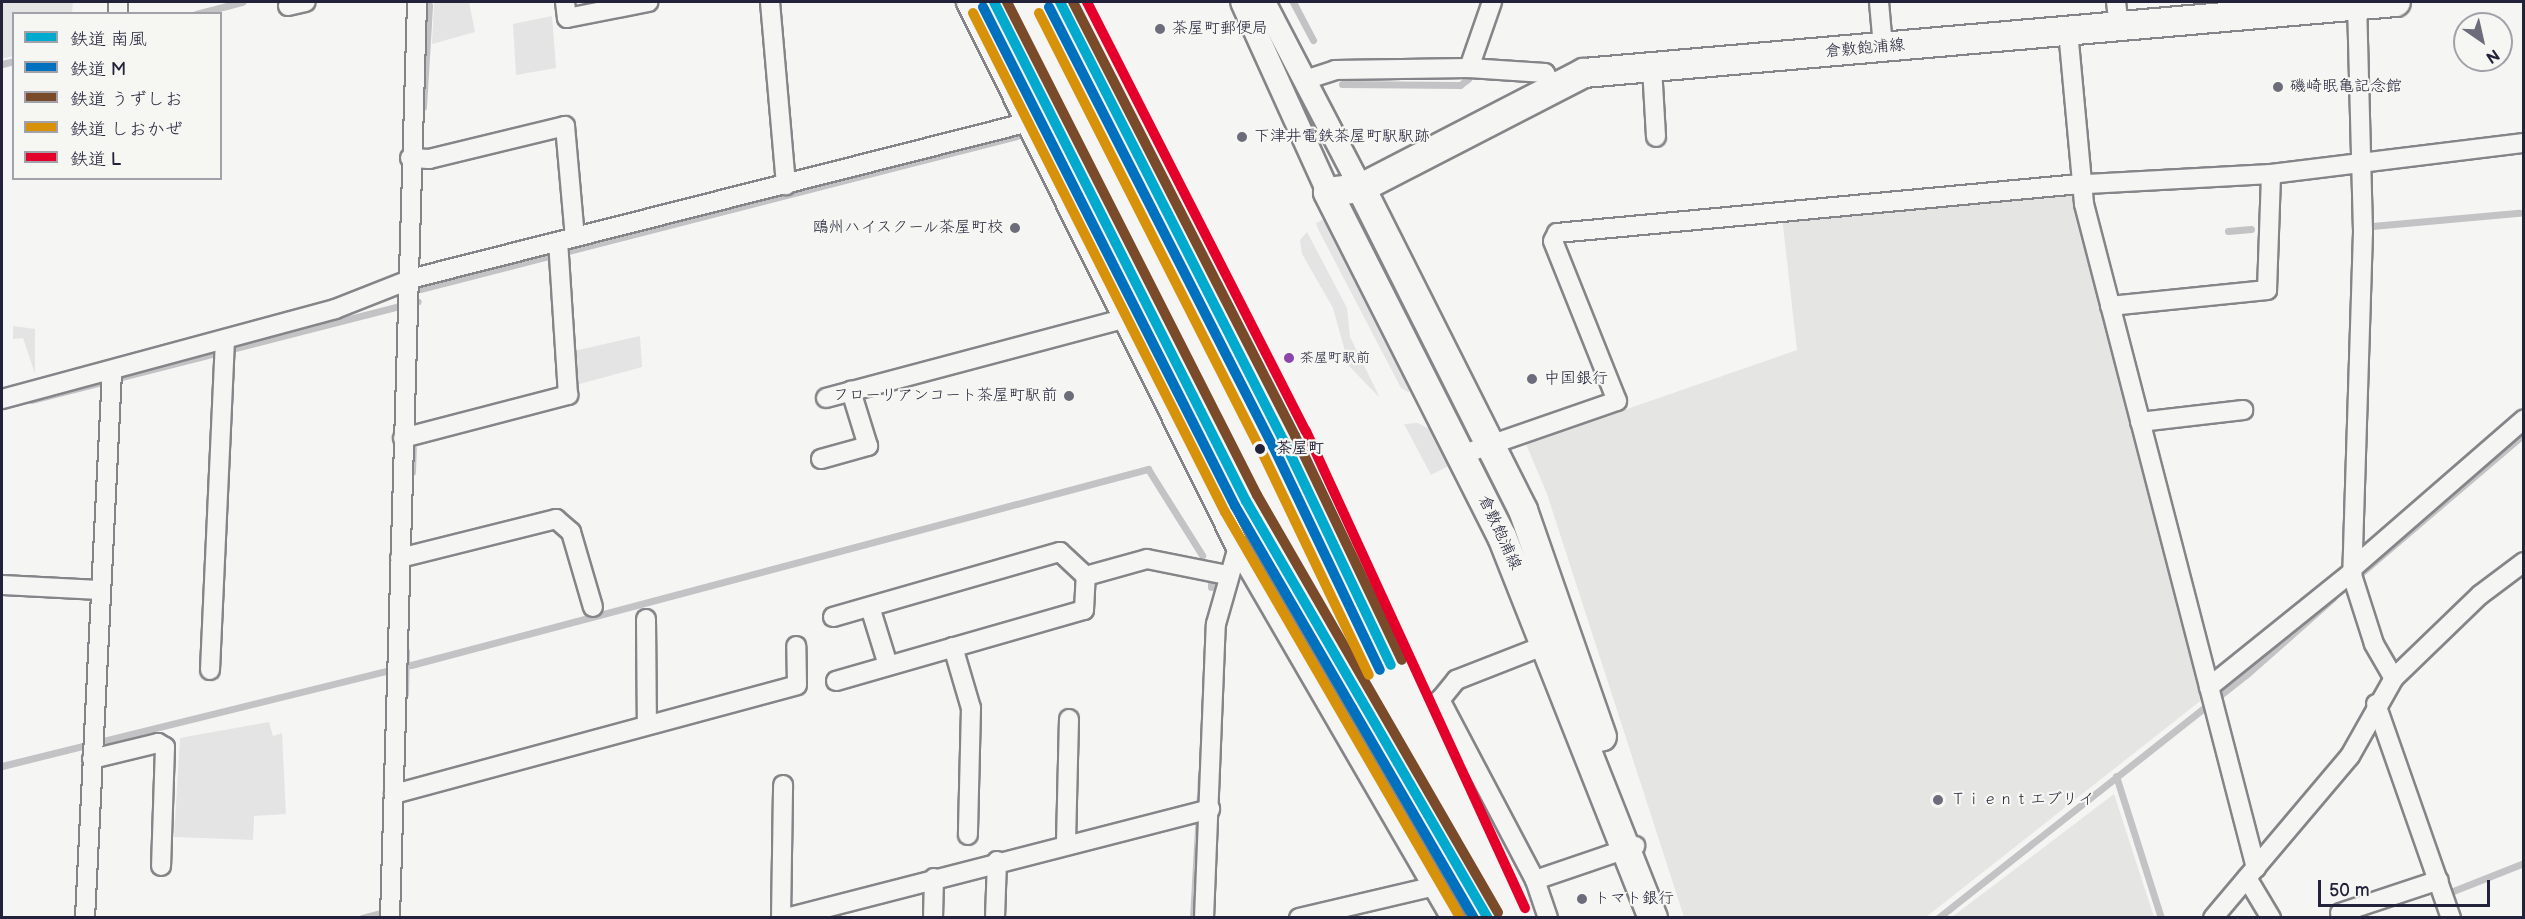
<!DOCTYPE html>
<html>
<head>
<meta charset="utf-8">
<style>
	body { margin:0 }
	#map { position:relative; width:2525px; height:919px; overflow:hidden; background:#f5f5f3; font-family:"Balsamiq Sans","Klee One",sans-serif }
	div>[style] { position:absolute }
	.built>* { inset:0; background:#e5e5e4 }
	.green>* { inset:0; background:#e4e4e4 }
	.stream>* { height:7px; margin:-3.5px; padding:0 3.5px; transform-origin:3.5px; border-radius:3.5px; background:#c3c3c6 }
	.roads { filter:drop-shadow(2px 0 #858589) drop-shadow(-2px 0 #858589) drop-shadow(0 2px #858589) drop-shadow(0 -2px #858589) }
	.minor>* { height:18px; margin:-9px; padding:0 9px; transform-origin:9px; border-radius:9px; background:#f5f5f3 }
	.tertiary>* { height:22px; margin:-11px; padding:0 11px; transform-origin:11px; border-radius:11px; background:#f5f5f3 }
	.primary>* { height:28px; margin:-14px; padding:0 14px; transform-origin:14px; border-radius:14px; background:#f5f5f3 }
	.rail-1>* { height:10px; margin:-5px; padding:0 5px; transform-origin:5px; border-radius:5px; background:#00a9ce }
	.rail-2>* { height:10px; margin:-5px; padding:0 5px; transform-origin:5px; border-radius:5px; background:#0071be }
	.rail-3>* { height:10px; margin:-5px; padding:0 5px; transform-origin:5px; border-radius:5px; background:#7a4b2a }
	.rail-4>* { height:10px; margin:-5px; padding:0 5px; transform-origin:5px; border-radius:5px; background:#d79209 }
	.rail-5>* { height:10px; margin:-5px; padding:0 5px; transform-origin:5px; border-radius:5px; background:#e4002b }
	.dots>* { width:16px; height:16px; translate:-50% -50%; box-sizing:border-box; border:3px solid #f6f6f2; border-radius:50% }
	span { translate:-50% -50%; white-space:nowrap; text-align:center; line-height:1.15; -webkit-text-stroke:4.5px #f6f6f2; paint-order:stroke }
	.bus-label { font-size:14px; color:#22223b }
	.left { translate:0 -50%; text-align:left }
	.poi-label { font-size:16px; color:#22223b }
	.right { translate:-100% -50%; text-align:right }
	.street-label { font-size:16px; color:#22223b }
	.stop-label { font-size:16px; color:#22223b; font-weight:700 }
	.frame { position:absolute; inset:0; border:3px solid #22223b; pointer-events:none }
	.legend { position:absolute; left:12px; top:12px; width:210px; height:168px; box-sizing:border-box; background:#f6f6f2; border:2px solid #a1a1a9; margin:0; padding:8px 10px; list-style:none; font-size:18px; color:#22223b }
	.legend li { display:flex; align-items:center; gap:12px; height:30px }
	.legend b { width:30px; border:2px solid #a1a1a9 }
	.north { position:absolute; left:2453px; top:12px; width:60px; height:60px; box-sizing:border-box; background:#f6f6f2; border:2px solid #a1a1a9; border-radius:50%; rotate:146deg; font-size:16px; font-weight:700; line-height:24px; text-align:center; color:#22223b }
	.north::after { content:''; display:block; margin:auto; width:21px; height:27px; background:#6c6c7b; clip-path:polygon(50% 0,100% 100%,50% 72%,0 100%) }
	.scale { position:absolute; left:2318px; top:880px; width:172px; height:27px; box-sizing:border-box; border:3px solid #22223b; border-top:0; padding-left:8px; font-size:18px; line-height:21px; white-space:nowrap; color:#22223b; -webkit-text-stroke:4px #f6f6f2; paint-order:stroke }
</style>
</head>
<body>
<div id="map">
	<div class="built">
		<i style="clip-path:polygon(2075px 190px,2204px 698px,1926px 917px,1684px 917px,1547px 494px,1526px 444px,1797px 350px,1782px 217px)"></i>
		<i style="clip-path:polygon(2114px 794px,2154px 917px,1952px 917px)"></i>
	</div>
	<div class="green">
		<i style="clip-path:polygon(2px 2px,73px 2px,72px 13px,14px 14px,13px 56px,2px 59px)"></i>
		<i style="clip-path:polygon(469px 2px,475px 32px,432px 44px,434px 3px)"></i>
		<i style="clip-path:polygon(1255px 2px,1320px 127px,1309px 133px)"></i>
		<i style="clip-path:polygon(552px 16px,556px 68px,516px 75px,513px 24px)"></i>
		<i style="clip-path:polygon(1328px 217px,1413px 389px,1408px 392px,1401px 388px,1318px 229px,1316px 223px)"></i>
		<i style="clip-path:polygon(1307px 232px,1347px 308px,1350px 337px,1380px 398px,1349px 366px,1333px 308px,1302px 254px,1300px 240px)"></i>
		<i style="clip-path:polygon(13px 326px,35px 329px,35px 374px,23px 338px,13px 339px)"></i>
		<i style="clip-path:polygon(640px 336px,642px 367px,576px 385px,574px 351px)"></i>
		<i style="clip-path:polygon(1418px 423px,1435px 432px,1458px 461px,1431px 475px,1404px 424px)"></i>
		<i style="clip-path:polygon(269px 722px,273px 736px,282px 733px,286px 814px,254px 816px,253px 840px,174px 837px,180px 738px)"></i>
	</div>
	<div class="stream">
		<i style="left:982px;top:2px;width:80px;rotate:64.7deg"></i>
		<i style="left:1293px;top:2px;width:43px;rotate:62.2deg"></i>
		<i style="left:196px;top:14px;width:48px;rotate:-14.6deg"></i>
		<i style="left:2px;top:64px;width:12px;rotate:-14deg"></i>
		<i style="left:1342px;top:84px;width:118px;rotate:0.5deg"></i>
		<i style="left:1460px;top:85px;width:10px;rotate:-37deg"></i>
		<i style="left:423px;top:107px;width:102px;rotate:-86.6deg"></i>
		<i style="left:2372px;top:226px;width:148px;rotate:-5.1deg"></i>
		<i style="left:2228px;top:231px;width:23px;rotate:-5deg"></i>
		<i style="left:420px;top:289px;width:616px;rotate:-14.37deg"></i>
		<i style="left:31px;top:400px;width:399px;rotate:-14.3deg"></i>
		<i style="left:412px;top:472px;width:24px;rotate:-88deg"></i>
		<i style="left:2354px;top:579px;width:223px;rotate:-40.5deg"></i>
		<i style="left:1211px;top:587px;width:4px;rotate:-90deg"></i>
		<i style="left:1317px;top:657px;width:304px;rotate:59.1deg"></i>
		<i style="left:405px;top:694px;width:43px;rotate:-88.7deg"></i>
		<i style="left:2px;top:766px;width:421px;rotate:-13.9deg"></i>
		<i style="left:411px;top:665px;width:763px;rotate:-14.89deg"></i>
		<i style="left:1148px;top:469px;width:102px;rotate:57.9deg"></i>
		<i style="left:2116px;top:776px;width:149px;rotate:72.4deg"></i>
		<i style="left:2443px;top:895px;width:87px;rotate:-21.6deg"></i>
		<i style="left:362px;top:918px;width:16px;rotate:-15deg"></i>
		<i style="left:1193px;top:918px;width:145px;rotate:-86.8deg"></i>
		<i style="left:1938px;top:918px;width:392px;rotate:-38.3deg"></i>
		<i style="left:2246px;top:675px;width:116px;rotate:-41.5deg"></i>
	</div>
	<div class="roads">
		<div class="minor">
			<i style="left:565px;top:2px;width:16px;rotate:83deg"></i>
			<i style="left:567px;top:18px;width:83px;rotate:-11.2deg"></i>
			<i style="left:770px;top:2px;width:184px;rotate:85deg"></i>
			<i style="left:1879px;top:2px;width:45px;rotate:84.9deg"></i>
			<i style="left:2116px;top:2px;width:25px;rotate:83deg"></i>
			<i style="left:2357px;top:2px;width:230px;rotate:88.5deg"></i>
			<i style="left:2363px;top:232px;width:343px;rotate:91.8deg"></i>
			<i style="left:2352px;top:575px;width:72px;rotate:72.3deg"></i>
			<i style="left:2374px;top:644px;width:39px;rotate:60deg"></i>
			<i style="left:288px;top:6px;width:18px;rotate:-13deg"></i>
			<i style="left:118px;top:14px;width:12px;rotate:-90deg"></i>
			<i style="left:2068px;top:31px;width:174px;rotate:84.7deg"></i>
			<i style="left:2084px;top:204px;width:686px;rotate:75.48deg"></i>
			<i style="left:1652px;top:67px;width:70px;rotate:86.7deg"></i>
			<i style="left:1469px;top:68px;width:70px;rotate:-70.8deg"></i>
			<i style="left:1305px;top:80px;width:32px;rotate:-18deg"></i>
			<i style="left:1335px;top:70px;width:134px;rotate:-0.9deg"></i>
			<i style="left:1469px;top:68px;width:76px;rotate:3.8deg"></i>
			<i style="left:1545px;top:73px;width:18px;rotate:63deg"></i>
			<i style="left:410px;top:158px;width:19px;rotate:3deg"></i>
			<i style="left:429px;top:159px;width:140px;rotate:-13.6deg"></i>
			<i style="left:565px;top:126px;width:111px;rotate:84.9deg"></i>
			<i style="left:2110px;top:306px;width:158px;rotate:-5.8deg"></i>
			<i style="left:2267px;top:290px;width:116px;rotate:-88deg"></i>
			<i style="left:826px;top:398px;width:307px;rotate:-14.9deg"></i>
			<i style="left:2px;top:399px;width:345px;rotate:-15.1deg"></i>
			<i style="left:335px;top:309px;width:85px;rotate:-21.4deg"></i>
			<i style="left:414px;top:278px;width:630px;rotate:-14.23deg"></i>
			<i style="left:2140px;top:422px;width:104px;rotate:-6.6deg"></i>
			<i style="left:403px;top:438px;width:171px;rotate:-14.6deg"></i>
			<i style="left:568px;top:395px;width:153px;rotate:-93.7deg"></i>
			<i style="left:1461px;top:455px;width:165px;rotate:-19.1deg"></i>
			<i style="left:1617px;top:401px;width:172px;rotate:-111.8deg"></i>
			<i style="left:1553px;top:241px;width:9px;rotate:-63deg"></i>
			<i style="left:1557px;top:233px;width:514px;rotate:-5.36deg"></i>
			<i style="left:2069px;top:185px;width:202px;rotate:-3.1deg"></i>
			<i style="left:2271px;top:174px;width:255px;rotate:-7deg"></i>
			<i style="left:821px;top:459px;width:49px;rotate:-15.5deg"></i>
			<i style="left:868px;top:446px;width:58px;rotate:-107.2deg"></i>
			<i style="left:400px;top:558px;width:161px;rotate:-14deg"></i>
			<i style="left:556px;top:519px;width:20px;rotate:41deg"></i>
			<i style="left:571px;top:532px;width:78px;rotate:73.7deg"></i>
			<i style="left:2354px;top:567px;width:225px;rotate:-41deg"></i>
			<i style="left:2px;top:585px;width:98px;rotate:2.9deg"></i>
			<i style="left:870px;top:607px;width:61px;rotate:72.8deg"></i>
			<i style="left:833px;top:617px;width:236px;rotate:-16deg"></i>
			<i style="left:1060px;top:552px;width:35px;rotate:43deg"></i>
			<i style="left:646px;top:619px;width:105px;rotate:89.5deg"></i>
			<i style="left:953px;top:647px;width:64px;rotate:73.6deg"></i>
			<i style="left:971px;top:708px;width:127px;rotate:91.4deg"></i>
			<i style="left:210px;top:670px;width:330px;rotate:-87.4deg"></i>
			<i style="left:836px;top:681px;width:258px;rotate:-16deg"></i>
			<i style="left:1084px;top:610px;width:34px;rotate:-87deg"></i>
			<i style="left:1086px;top:576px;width:63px;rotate:-15.6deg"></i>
			<i style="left:1147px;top:559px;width:82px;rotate:11.3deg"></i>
			<i style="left:2209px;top:687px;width:184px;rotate:-38.8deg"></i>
			<i style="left:2376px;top:704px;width:227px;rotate:70.7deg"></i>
			<i style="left:92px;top:759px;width:68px;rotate:-13.6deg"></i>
			<i style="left:158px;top:743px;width:8px;rotate:30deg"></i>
			<i style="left:165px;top:747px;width:119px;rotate:91.9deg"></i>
			<i style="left:394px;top:794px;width:417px;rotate:-15.1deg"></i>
			<i style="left:797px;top:685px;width:39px;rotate:-91deg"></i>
			<i style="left:1066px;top:842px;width:123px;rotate:-88.6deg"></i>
			<i style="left:2247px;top:878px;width:47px;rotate:59deg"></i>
			<i style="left:1535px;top:880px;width:106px;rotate:-18.8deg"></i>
			<i style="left:2340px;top:913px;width:104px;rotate:-18.4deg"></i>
			<i style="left:85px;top:918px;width:548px;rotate:-87.17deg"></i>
			<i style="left:390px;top:918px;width:916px;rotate:-88.31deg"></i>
			<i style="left:781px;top:918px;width:133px;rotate:-89.1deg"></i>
			<i style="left:786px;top:918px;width:438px;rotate:-14.4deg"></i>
			<i style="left:933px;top:918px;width:40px;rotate:-88.6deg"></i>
			<i style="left:995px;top:918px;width:57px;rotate:-88deg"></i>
			<i style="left:1204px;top:918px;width:294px;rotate:-87.7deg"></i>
			<i style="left:1216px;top:624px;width:80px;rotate:-74.1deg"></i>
			<i style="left:1299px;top:918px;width:140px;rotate:-13.2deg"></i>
			<i style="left:1548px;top:918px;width:40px;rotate:-108.9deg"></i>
			<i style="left:1535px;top:880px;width:204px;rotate:-117.8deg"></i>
			<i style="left:1440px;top:700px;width:26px;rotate:-51deg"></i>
			<i style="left:1456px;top:680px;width:104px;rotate:-21.4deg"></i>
			<i style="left:2213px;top:918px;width:212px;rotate:-49.8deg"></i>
			<i style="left:2350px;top:756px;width:90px;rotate:-60.6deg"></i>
			<i style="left:2394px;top:678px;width:120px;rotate:-44deg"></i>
			<i style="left:2480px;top:595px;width:55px;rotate:-36.9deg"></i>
		</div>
		<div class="tertiary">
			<i style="left:968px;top:2px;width:608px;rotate:63.65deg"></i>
			<i style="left:1238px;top:547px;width:429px;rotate:59.9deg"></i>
			<i style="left:1242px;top:2px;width:209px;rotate:65.6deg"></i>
			<i style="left:1264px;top:2px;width:210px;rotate:62.5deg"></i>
		</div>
		<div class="primary">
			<i style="left:1361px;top:188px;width:360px;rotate:63.3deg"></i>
			<i style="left:1523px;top:510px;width:240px;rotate:70.8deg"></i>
			<i style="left:1653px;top:918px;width:410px;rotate:-111.6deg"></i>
			<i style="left:1502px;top:537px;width:386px;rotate:-116.8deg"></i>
			<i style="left:1328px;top:192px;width:33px;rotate:-7deg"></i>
			<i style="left:1361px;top:188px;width:251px;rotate:-27.3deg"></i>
			<i style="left:1584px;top:73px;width:815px;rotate:-5deg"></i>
		</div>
	</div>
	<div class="rail-1">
		<i style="left:994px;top:2px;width:559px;rotate:63.21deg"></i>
		<i style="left:1246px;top:501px;width:482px;rotate:59.9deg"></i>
		<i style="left:1060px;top:2px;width:493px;rotate:63deg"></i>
		<i style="left:1284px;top:441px;width:248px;rotate:64.5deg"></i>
	</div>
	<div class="rail-2">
		<i style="left:983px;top:7px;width:559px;rotate:63.21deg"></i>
		<i style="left:1235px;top:506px;width:476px;rotate:59.9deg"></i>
		<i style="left:1049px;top:7px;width:493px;rotate:63deg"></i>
		<i style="left:1273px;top:446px;width:248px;rotate:64.5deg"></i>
	</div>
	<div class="rail-3">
		<i style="left:1007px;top:2px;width:553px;rotate:63.11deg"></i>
		<i style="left:1257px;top:495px;width:482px;rotate:60deg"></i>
		<i style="left:1073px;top:2px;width:487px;rotate:62.9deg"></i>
		<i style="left:1295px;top:436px;width:248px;rotate:64.5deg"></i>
	</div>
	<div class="rail-4">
		<i style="left:973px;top:13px;width:559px;rotate:63.21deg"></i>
		<i style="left:1225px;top:512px;width:469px;rotate:59.9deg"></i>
		<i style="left:1039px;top:13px;width:492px;rotate:63.1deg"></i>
		<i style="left:1262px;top:452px;width:247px;rotate:64.4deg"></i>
	</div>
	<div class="rail-5">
		<i style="left:1087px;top:2px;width:482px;rotate:63deg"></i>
		<i style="left:1306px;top:431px;width:525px;rotate:65.34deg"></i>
	</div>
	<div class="dots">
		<i style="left:1160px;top:29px;background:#6c6c7b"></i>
		<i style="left:2278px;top:87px;background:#6c6c7b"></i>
		<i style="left:1242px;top:137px;background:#6c6c7b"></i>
		<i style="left:1015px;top:228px;background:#6c6c7b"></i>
		<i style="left:1289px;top:358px;background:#8e44ad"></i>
		<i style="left:1532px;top:379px;background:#6c6c7b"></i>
		<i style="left:1069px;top:396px;background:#6c6c7b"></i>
		<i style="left:1260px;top:449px;background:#22223b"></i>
		<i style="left:1938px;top:800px;background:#6c6c7b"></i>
		<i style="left:1582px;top:899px;background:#6c6c7b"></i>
	</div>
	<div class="bus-label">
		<span class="left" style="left:1300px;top:358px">茶屋町駅前</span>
	</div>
	<div class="poi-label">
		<span class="left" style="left:1172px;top:29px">茶屋町郵便局</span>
		<span class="left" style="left:2290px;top:87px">磯崎眠亀記念館</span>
		<span class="left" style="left:1254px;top:137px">下津井電鉄茶屋町駅駅跡</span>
		<span class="right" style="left:1003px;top:228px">鴎州ハイスクール茶屋町校</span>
		<span class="left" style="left:1544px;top:379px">中国銀行</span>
		<span class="right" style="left:1057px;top:396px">フローリアンコート茶屋町駅前</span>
		<span class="left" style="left:1950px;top:800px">Ｔｉｅｎｔエブリイ</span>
		<span class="left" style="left:1594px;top:899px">トマト銀行</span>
	</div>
	<div class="street-label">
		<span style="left:1865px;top:49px;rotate:-5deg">倉敷飽浦線</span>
		<span style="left:1499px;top:533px;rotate:65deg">倉敷飽浦線</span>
	</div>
	<div class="stop-label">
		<span class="left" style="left:1276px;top:449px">茶屋町</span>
	</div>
	<div class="frame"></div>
	<ul class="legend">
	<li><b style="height:8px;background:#00a9ce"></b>鉄道 南風</li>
	<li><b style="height:8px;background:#0071be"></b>鉄道 M</li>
	<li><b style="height:8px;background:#7a4b2a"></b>鉄道 うずしお</li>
	<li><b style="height:8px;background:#d79209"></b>鉄道 しおかぜ</li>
	<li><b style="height:8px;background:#e4002b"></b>鉄道 L</li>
	</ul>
	<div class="north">N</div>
	<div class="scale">50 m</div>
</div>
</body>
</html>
